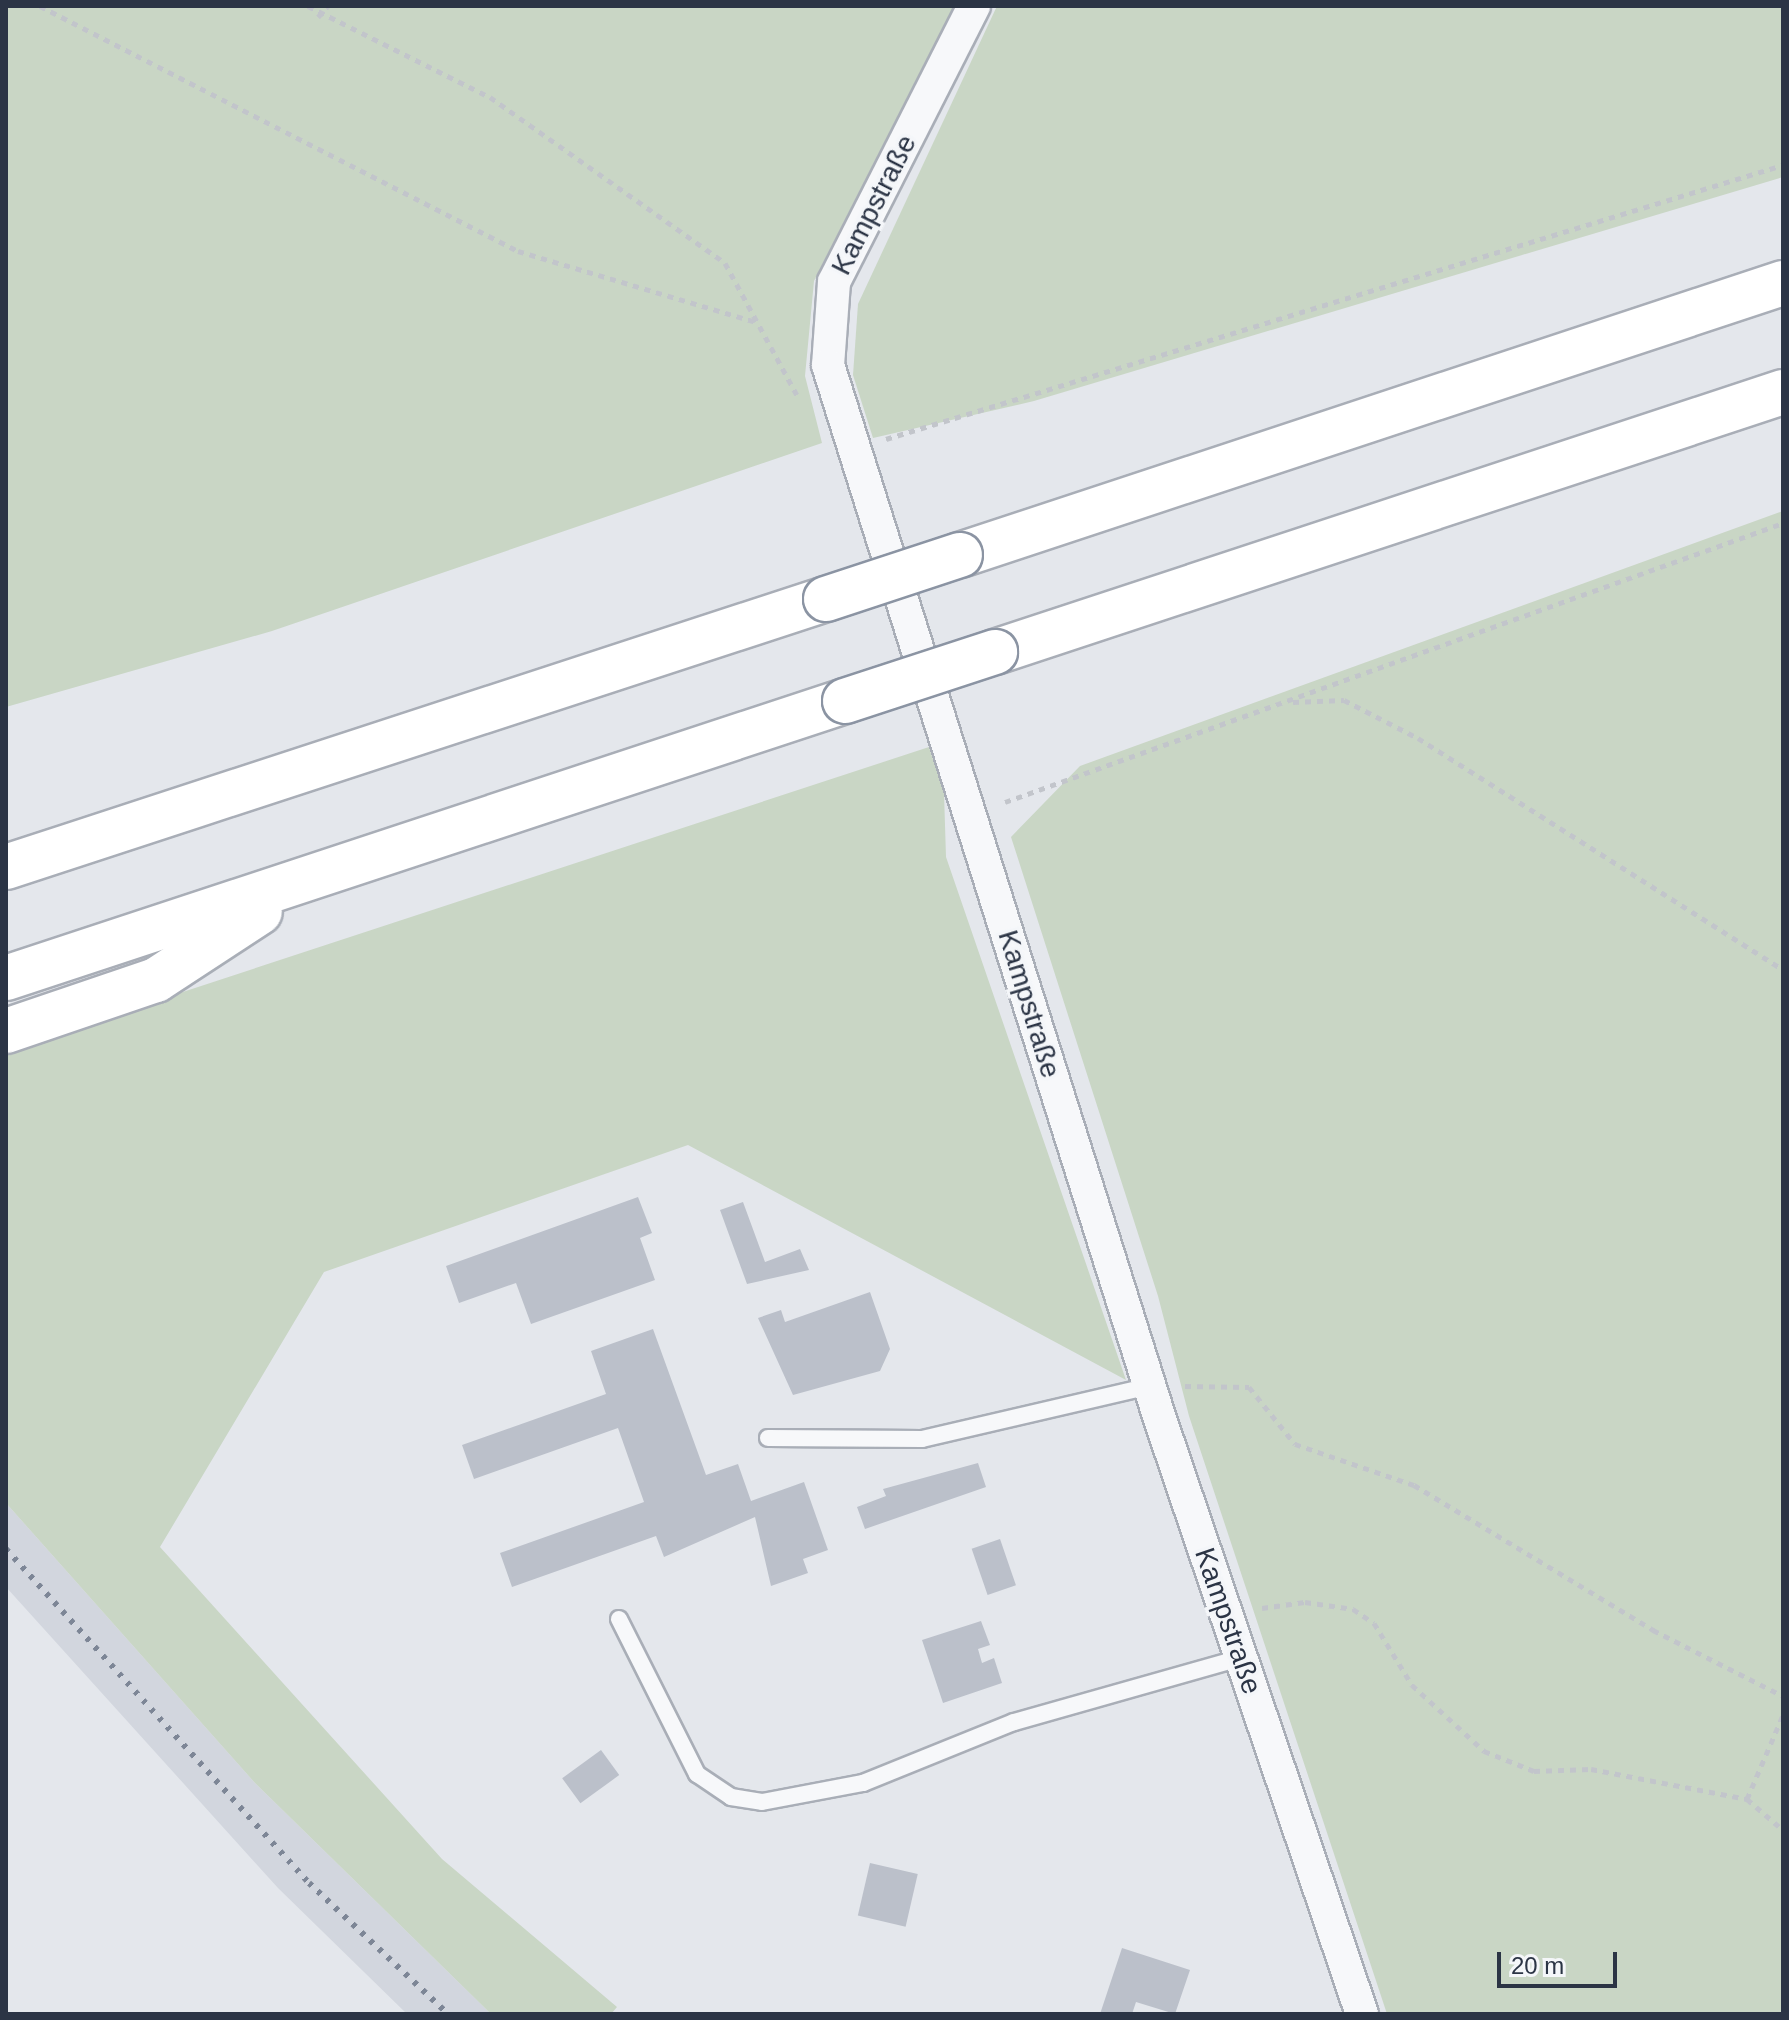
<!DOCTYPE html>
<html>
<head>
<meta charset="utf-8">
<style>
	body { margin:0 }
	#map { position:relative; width:1789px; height:2020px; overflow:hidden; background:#e4e7ec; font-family:Arial,sans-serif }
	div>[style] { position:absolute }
	.built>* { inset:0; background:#d2d6de }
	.green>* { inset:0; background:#c9d6c5 }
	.building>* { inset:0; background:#bbc0ca; transform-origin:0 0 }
	.path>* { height:5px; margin-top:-2.5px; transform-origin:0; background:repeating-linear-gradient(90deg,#c2c5cb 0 6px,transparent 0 12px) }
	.roads { filter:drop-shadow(2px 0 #a9aeb7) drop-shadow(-2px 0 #a9aeb7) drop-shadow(0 2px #a9aeb7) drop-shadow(0 -2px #a9aeb7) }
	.service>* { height:16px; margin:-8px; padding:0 8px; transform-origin:8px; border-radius:8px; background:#f7f8fa }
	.minor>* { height:32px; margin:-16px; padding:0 16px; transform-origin:16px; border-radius:16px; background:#f7f8fa }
	.motorway>* { height:44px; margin:-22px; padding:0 22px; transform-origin:22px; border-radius:22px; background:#fff }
	.rail>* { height:6px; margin-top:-3px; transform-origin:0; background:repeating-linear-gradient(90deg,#7d8696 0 4px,transparent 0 12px) }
	.bridges { filter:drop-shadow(2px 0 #8b94a3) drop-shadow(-2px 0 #8b94a3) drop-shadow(0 2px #8b94a3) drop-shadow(0 -2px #8b94a3) }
	.motorway-bridge>* { height:44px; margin:-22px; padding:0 22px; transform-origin:22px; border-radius:22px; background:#fff }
	span { translate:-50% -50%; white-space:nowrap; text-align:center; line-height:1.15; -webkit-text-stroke:7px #f4f6f9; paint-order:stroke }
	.street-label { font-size:28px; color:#2b3445 }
	.frame { position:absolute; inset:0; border:8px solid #2b3445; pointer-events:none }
	.scale { position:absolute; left:1497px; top:1952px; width:120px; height:36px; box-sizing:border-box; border:4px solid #2b3445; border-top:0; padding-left:10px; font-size:24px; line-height:28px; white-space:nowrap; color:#2b3445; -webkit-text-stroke:6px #f4f6f9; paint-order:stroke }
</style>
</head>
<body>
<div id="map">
	<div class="built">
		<i style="clip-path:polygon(6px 1503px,255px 1783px,491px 2014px,407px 2014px,278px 1888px,6px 1587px)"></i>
	</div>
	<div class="green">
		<i style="clip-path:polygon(6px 6px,954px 6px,814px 281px,805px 376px,822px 443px,272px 631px,6px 707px)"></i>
		<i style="clip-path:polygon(997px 6px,1783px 6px,1783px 177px,1034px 401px,873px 438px,853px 375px,858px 304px)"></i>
		<i style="clip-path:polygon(1783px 511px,1783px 2014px,1387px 2014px,1189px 1416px,1158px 1296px,1011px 837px,1080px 766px)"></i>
		<i style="clip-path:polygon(929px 747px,944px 793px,946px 857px,1126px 1380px,688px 1145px,324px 1272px,160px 1547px,442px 1859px,617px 2007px,611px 2014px,491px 2014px,255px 1783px,6px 1503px,6px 1050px)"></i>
	</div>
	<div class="building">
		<i style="clip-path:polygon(638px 1197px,652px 1233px,640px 1238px,655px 1280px,531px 1324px,516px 1283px,459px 1303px,446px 1266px)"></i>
		<i style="clip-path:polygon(743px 1202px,765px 1262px,800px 1249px,809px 1270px,747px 1284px,720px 1210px)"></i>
		<i style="clip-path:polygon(870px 1292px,890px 1349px,880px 1371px,793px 1395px,758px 1318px,781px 1310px,785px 1322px)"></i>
		<i style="clip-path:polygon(653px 1329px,706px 1475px,738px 1464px,751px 1501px,804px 1482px,828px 1550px,803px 1559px,808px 1573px,771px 1586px,755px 1517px,664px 1557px,656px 1536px,512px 1587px,500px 1553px,644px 1502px,618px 1428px,474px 1479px,462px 1445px,606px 1394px,591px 1351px)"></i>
		<i style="clip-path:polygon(978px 1463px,986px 1487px,865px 1529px,857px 1507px,886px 1496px,883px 1489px)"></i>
		<i style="left:1000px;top:1539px;width:49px;height:30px;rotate:71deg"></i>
		<i style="clip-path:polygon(981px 1621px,990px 1645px,978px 1649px,982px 1663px,994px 1658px,1002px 1683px,943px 1703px,922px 1640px)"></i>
		<i style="left:601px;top:1750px;width:31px;height:48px;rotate:54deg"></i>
		<i style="left:870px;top:1863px;width:49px;height:54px;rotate:13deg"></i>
		<i style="clip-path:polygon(1122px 1948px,1190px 1970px,1175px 2014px,1136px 2002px,1132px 2014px,1100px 2014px)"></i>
	</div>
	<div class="path">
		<i style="left:40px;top:6px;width:537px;rotate:27.14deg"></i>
		<i style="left:518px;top:251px;width:248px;rotate:16.6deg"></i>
		<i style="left:308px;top:6px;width:203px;rotate:26.6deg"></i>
		<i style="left:490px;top:97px;width:288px;rotate:35.2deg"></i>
		<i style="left:725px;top:263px;width:150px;rotate:61.4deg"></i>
		<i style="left:318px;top:17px;width:15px;rotate:-48deg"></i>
		<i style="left:886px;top:439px;width:938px;rotate:-16.99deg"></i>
		<i style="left:1293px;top:702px;width:51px;rotate:-2.2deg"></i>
		<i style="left:1344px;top:700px;width:83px;rotate:27.2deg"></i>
		<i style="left:1418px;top:738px;width:432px;rotate:32.4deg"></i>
		<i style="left:1005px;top:802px;width:827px;rotate:-19.73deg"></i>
		<i style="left:1185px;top:1386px;width:64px;rotate:0.9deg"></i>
		<i style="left:1249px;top:1387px;width:73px;rotate:51.1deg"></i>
		<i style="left:1295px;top:1444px;width:126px;rotate:19deg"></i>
		<i style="left:1414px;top:1485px;width:280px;rotate:31.2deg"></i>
		<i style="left:1653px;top:1630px;width:146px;rotate:26.9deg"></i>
		<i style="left:1262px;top:1608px;width:43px;rotate:-7.9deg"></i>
		<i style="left:1305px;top:1602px;width:49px;rotate:8.3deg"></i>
		<i style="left:1353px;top:1609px;width:25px;rotate:34deg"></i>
		<i style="left:1374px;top:1623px;width:73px;rotate:58.5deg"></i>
		<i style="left:1412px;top:1685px;width:98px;rotate:42.5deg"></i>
		<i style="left:1484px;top:1751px;width:54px;rotate:21.8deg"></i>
		<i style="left:1534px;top:1771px;width:57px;rotate:-2deg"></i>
		<i style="left:1591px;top:1769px;width:159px;rotate:10.9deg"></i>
		<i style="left:1747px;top:1799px;width:91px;rotate:-66.8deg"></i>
		<i style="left:1747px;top:1799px;width:48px;rotate:40.7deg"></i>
	</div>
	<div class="roads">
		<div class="service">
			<i style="left:768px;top:1438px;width:154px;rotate:0.4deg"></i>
			<i style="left:922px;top:1439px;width:233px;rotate:-13.1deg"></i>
			<i style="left:619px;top:1619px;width:174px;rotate:63.3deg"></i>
			<i style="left:697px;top:1774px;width:41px;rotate:34.1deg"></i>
			<i style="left:731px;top:1797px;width:31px;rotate:9deg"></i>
			<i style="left:762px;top:1802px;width:103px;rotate:-10.7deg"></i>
			<i style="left:863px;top:1783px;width:163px;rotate:-22deg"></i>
			<i style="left:1014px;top:1722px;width:235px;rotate:-15.8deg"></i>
		</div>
		<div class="minor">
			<i style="left:974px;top:6px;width:309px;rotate:116.9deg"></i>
			<i style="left:834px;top:282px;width:83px;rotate:94.1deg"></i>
			<i style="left:828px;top:365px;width:1105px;rotate:72.52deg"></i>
			<i style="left:1160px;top:1419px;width:628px;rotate:71.25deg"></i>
		</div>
		<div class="motorway">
			<i style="left:960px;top:555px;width:867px;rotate:-18.29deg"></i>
			<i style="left:995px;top:652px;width:830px;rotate:-18.26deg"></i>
			<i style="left:6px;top:867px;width:863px;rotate:-18.1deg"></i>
			<i style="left:6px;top:978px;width:884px;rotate:-18.27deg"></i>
			<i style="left:6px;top:1031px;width:158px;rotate:-18.8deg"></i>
			<i style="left:156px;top:980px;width:124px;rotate:-33.2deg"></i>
		</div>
	</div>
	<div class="rail">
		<i style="left:6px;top:1549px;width:451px;rotate:47.8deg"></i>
		<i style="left:309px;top:1883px;width:191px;rotate:43.3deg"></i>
	</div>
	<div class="bridges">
		<div class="motorway-bridge">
			<i style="left:826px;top:599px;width:141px;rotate:-18.2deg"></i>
			<i style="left:845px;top:701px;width:158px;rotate:-18.1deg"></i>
		</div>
	</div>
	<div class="street-label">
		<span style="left:874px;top:205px;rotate:-63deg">Kampstraße</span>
		<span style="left:1029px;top:1004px;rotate:73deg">Kampstraße</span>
		<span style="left:1228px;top:1621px;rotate:71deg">Kampstraße</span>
	</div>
	<div class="frame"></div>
	<div class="scale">20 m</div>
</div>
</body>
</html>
